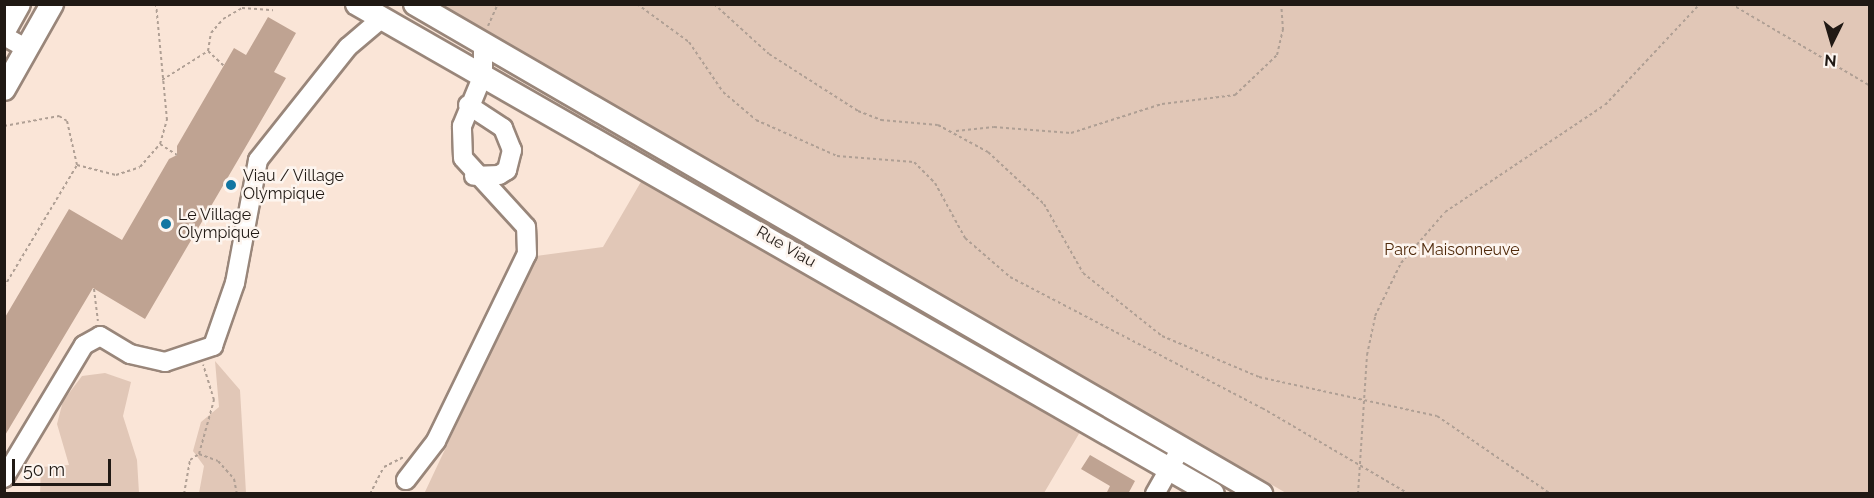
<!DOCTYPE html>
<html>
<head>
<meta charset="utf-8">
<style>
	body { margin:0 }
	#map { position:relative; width:1874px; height:498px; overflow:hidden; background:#fae5d7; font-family:Raleway,sans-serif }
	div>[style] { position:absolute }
	.green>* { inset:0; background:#e1c7b7 }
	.building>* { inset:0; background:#bfa392 }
	.path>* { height:2px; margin-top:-1px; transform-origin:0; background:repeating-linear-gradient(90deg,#af9f94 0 3px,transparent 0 6px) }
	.roads { filter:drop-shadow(2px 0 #99867a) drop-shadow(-2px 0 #99867a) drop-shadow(0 2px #99867a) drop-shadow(0 -2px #99867a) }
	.minor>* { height:18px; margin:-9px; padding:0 9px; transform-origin:9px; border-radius:9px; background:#fff }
	.major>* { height:22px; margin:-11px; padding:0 11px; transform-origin:11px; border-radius:11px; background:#fff }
	.dots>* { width:16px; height:16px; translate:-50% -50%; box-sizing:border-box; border:3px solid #fdf5ef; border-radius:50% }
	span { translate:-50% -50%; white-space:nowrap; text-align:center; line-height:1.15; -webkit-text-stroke:5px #fdf5ef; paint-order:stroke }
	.poi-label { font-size:16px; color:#201914 }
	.left { translate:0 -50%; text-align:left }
	.street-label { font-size:16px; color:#201914 }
	.park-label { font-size:16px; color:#502a0b }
	.frame { position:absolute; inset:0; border:6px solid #201914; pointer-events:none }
	.north { position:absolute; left:1802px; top:12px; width:60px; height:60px; -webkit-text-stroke:4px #fdf5ef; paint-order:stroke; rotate:185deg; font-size:16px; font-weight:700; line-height:24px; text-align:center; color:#201914 }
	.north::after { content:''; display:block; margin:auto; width:21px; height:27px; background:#201914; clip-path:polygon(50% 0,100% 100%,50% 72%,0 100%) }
	.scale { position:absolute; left:12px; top:459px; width:99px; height:27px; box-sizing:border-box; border:3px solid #201914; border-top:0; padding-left:8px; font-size:18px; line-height:21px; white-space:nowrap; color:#201914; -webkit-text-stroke:4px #fdf5ef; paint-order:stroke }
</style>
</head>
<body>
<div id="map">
	<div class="green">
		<i style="clip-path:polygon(436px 5px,1869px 5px,1869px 493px,1286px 493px)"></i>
		<i style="clip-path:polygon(642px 180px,1080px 432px,1044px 493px,424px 494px,536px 256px,603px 247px)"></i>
		<i style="clip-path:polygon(215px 361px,240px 390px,246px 493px,199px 493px,204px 466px,193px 451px,201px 422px,219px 407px)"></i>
		<i style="clip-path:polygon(105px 373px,131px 382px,123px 416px,137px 460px,139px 493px,40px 493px,41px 467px,69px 465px,57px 424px,63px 401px,82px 376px)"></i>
	</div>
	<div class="building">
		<i style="clip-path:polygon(268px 17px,296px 33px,274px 72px,286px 78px,145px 319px,93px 288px,4px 437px,4px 319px,69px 209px,122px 240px,169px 159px,177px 155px,177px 146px,234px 48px,246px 55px)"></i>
		<i style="clip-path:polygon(1090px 455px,1135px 481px,1128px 494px,1106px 494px,1110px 486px,1081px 469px)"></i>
	</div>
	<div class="path">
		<i style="left:637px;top:4px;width:64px;rotate:36.2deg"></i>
		<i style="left:689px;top:42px;width:60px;rotate:55.8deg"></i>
		<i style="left:723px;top:92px;width:43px;rotate:40.3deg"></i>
		<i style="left:756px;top:120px;width:89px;rotate:24deg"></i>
		<i style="left:837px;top:156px;width:77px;rotate:4.5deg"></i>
		<i style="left:914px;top:162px;width:30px;rotate:45deg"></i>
		<i style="left:935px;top:183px;width:63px;rotate:61.4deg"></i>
		<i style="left:965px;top:238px;width:60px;rotate:40.9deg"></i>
		<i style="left:1010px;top:277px;width:284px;rotate:27.5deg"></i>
		<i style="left:1262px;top:408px;width:170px;rotate:30.3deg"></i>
		<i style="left:714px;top:4px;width:74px;rotate:42.3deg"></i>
		<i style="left:769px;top:54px;width:106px;rotate:32.6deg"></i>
		<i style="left:858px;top:111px;width:25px;rotate:21deg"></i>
		<i style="left:881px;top:120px;width:57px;rotate:5deg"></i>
		<i style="left:938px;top:125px;width:57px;rotate:28.4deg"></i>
		<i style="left:988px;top:152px;width:76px;rotate:42.9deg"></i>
		<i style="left:1044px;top:204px;width:79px;rotate:60.5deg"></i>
		<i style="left:1083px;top:273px;width:101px;rotate:38.6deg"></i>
		<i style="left:1162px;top:336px;width:105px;rotate:22.9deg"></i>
		<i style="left:1259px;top:377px;width:182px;rotate:12.4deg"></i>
		<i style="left:1437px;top:416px;width:138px;rotate:34.4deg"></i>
		<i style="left:1731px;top:4px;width:161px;rotate:30.5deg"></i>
		<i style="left:488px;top:26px;width:24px;rotate:-66deg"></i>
		<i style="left:208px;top:51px;width:18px;rotate:-81deg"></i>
		<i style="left:211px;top:33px;width:18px;rotate:-49deg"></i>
		<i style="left:223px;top:19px;width:22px;rotate:-30deg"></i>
		<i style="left:242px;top:8px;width:31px;rotate:4deg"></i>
		<i style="left:162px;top:80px;width:54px;rotate:-32.2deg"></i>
		<i style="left:208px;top:51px;width:22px;rotate:43deg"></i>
		<i style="left:4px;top:126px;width:56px;rotate:-10.3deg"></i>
		<i style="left:59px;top:116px;width:9px;rotate:32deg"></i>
		<i style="left:67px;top:121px;width:45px;rotate:77.2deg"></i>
		<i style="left:77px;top:165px;width:40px;rotate:14.4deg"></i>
		<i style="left:116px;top:175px;width:25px;rotate:-18deg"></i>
		<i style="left:140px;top:167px;width:30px;rotate:-49deg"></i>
		<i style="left:160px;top:144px;width:25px;rotate:-74deg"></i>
		<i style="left:167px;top:120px;width:117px;rotate:-95.4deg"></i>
		<i style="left:956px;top:131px;width:38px;rotate:-6deg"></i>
		<i style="left:994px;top:127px;width:77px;rotate:4.5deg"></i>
		<i style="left:1071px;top:133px;width:96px;rotate:-17.7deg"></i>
		<i style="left:1162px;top:104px;width:74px;rotate:-7deg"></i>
		<i style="left:1235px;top:95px;width:58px;rotate:-43.6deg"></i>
		<i style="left:1277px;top:55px;width:26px;rotate:-77deg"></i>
		<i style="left:1283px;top:30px;width:26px;rotate:-94deg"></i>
		<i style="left:160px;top:144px;width:20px;rotate:33deg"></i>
		<i style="left:4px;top:287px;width:142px;rotate:-59.1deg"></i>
		<i style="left:94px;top:289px;width:32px;rotate:83deg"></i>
		<i style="left:199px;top:454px;width:56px;rotate:-74.5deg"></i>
		<i style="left:214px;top:400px;width:37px;rotate:-107deg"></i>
		<i style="left:184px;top:494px;width:35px;rotate:-80deg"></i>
		<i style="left:190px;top:460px;width:11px;rotate:-34deg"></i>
		<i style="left:199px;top:454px;width:20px;rotate:20deg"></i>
		<i style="left:218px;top:461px;width:24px;rotate:48deg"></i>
		<i style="left:234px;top:479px;width:15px;rotate:79deg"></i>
		<i style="left:370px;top:494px;width:30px;rotate:-63deg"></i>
		<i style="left:384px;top:467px;width:22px;rotate:-27deg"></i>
		<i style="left:1358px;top:494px;width:139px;rotate:-86.3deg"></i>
		<i style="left:1367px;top:355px;width:40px;rotate:-78deg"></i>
		<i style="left:1375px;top:316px;width:59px;rotate:-63.9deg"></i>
		<i style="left:1401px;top:263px;width:67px;rotate:-49.2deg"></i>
		<i style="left:1445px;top:212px;width:192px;rotate:-33.8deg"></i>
		<i style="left:1605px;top:105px;width:139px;rotate:-46.8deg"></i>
	</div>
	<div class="roads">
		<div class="minor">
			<i style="left:4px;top:36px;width:26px;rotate:29deg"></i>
			<i style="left:468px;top:105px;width:42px;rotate:33.3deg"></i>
			<i style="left:503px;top:128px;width:24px;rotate:68deg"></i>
			<i style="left:512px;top:150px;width:21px;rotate:104deg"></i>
			<i style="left:507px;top:170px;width:9px;rotate:148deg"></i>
			<i style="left:499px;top:175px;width:25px;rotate:178deg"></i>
			<i style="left:4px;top:478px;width:155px;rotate:-59deg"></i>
			<i style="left:84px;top:345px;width:18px;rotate:-29deg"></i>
			<i style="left:100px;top:336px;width:35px;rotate:31deg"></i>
			<i style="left:130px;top:354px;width:36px;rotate:13deg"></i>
			<i style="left:165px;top:362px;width:51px;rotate:-18.4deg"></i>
			<i style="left:213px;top:346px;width:67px;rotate:-70.8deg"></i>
			<i style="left:235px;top:283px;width:125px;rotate:-79.4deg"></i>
			<i style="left:258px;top:160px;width:144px;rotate:-51.5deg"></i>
			<i style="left:348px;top:47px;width:43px;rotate:-40.3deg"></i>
			<i style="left:406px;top:480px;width:49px;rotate:-52.4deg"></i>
			<i style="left:436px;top:441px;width:208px;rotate:-64.1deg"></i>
			<i style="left:527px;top:254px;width:27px;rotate:-92deg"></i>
			<i style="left:526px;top:227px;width:93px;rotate:-132.4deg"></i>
			<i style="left:463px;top:158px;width:32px;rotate:-92deg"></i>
			<i style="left:462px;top:126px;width:55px;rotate:-67.6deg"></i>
			<i style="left:483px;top:75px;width:31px;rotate:-90deg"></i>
			<i style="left:1155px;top:494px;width:53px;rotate:-60.5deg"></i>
		</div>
		<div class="major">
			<i style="left:357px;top:4px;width:986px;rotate:29.79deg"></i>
			<i style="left:415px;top:4px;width:978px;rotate:30.08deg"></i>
			<i style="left:4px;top:31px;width:31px;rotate:-61deg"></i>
			<i style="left:4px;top:89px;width:98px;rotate:-60.5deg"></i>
		</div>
	</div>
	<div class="dots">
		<i style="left:231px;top:185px;background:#1176a2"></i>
		<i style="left:166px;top:224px;background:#1176a2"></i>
	</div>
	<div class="poi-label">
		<span class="left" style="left:243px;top:185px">Viau / Village<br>Olympique</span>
		<span class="left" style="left:178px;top:224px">Le Village<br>Olympique</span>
	</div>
	<div class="street-label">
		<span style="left:786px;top:247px;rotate:30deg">Rue Viau</span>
	</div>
	<div class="park-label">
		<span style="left:1452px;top:250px">Parc Maisonneuve</span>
	</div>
	<div class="frame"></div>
	<div class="north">N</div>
	<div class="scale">50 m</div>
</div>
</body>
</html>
